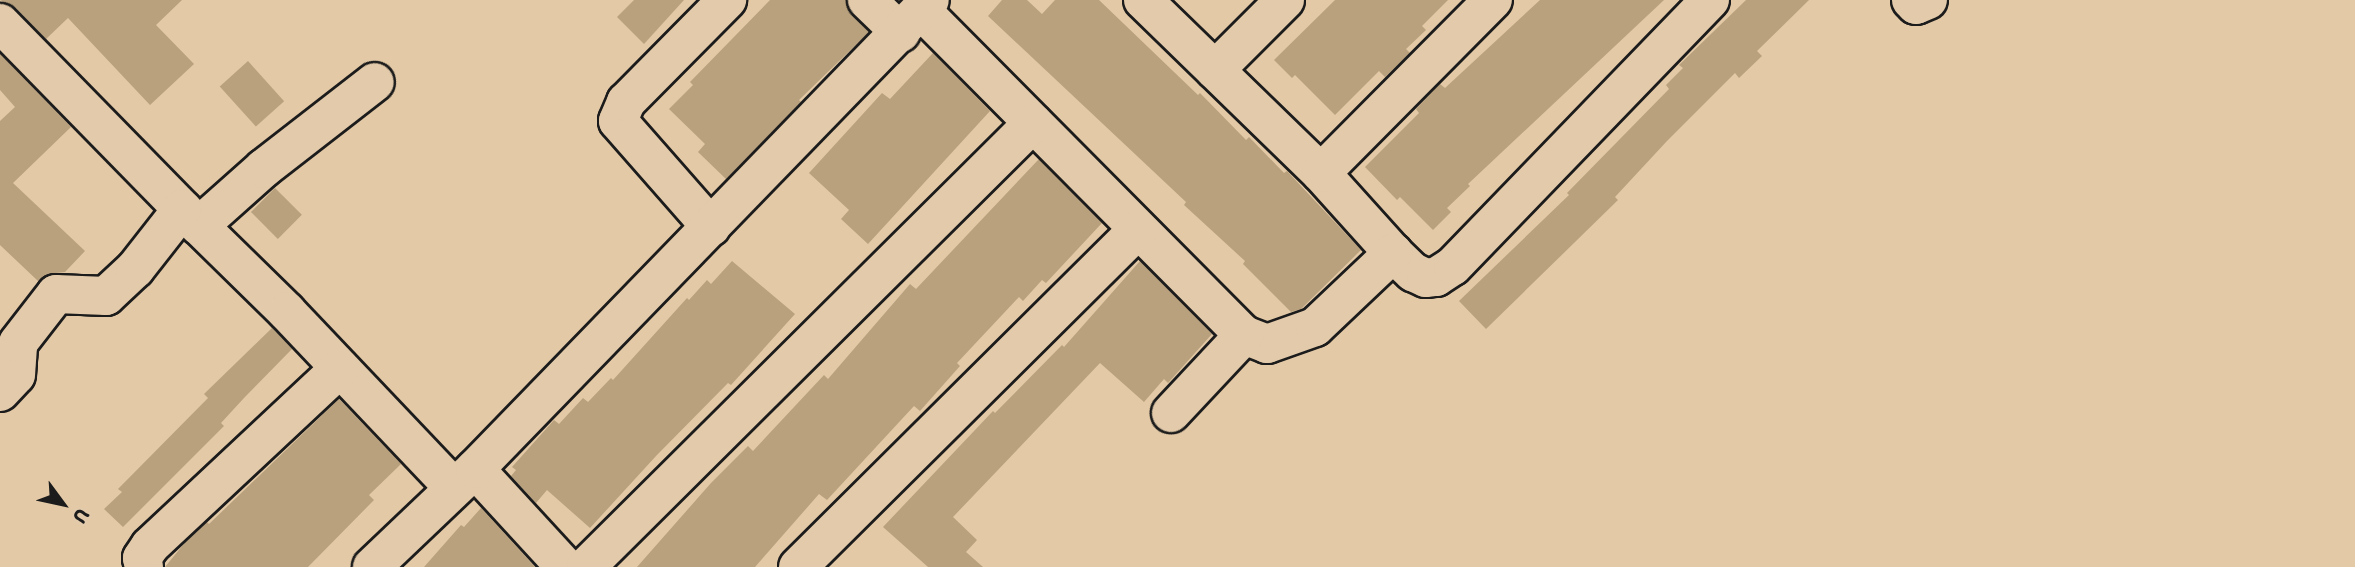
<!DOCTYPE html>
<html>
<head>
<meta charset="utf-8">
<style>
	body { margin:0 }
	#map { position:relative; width:2355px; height:567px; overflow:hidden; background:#e3c9a6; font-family:"Shantell Sans",sans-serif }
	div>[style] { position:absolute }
	.building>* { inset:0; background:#b9a17d; transform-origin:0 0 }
	.roads { filter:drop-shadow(2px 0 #1c1c1c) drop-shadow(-2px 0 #1c1c1c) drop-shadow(0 2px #1c1c1c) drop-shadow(0 -2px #1c1c1c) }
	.minor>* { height:38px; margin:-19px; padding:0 19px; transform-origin:19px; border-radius:19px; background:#e2caaa }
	span { translate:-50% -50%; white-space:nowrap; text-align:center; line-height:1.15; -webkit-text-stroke:5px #e2caaa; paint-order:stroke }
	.north { position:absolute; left:28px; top:469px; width:70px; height:70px; -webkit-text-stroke:5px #e2caaa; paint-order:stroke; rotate:123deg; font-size:19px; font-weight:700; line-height:28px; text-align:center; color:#1c1c1c }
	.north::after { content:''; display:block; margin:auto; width:24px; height:32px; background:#1c1c1c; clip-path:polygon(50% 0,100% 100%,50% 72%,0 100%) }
</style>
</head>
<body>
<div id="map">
	<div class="building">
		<i style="clip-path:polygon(0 0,182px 0,156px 25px,194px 64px,150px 105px,68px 18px,46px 39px,16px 8px)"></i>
		<i style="clip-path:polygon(634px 0,684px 0,644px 44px,617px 17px)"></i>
		<i style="clip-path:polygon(770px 0,846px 0,851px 15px,869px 32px,799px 100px,801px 102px,726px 179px,698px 152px,705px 144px,669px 109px,693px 85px,690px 82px)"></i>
		<i style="clip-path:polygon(1002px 0,1027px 0,1042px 14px,1055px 0,1099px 0,1198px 95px,1200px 93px,1246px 140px,1249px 137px,1284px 173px,1287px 171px,1361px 250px,1301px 309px,1291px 312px,1243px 264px,1245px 261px,1184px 205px,1186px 202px,988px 16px)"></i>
		<i style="clip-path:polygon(1335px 0,1448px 0,1422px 26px,1426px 30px,1406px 49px,1410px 53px,1385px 77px,1379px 71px,1335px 115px,1295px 75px,1292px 78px,1274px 60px)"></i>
		<i style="clip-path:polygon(1540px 0,1664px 0,1468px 184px,1470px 186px,1447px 208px,1451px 212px,1433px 230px,1400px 197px,1397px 200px,1365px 167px,1419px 113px,1416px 109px,1440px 84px,1445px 88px)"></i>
		<i style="clip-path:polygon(1746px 0,1809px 0,1757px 51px,1762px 56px,1739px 78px,1735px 73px,1667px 141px,1615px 197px,1618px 200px,1486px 329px,1459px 301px,1569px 195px,1567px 193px,1669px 89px,1666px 85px,1683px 68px,1679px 65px)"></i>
		<i style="clip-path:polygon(933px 53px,990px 111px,868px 244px,841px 219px,849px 210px,809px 173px,882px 93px,890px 99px)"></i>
		<i style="clip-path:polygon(0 54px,71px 127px,13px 183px,85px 251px,65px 272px,47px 274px,38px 281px,0 245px,0 121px,15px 107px,0 90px)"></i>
		<i style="left:248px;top:61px;width:54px;height:38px;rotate:48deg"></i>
		<i style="clip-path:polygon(1039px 159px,1102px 223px,1046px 283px,1042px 280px,1023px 301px,1019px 297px,957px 363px,960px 366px,920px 411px,914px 406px,827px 500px,819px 494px,755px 567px,637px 567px,711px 483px,748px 446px,753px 451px,824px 375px,828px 379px,910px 284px,916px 289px)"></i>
		<i style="left:275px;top:188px;width:38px;height:34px;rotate:45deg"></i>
		<i style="clip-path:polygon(732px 261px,795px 314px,731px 385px,728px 383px,656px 456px,590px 528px,547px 490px,536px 503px,511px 476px,516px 470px,512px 467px,554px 420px,559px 424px,583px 398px,588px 402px,611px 378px,613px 380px,687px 298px,689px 300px,707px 280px,711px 284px)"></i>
		<i style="clip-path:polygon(1140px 261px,1212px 334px,1168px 383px,1164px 379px,1144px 402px,1100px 363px,953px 517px,977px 540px,966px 552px,983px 567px,928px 567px,883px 527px,993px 411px,995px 413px,1062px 345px,1064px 347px)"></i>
		<i style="clip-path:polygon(272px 328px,292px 349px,244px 398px,221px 423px,224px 426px,123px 527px,104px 509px,122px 492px,118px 489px,208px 398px,204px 394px)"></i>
		<i style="clip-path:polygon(339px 399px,401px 464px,369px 495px,374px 500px,308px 567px,165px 567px,183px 545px,207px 522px,209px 524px)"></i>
		<i style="clip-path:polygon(481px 508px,535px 567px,424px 567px,461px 525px,464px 527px)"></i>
	</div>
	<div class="roads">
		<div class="minor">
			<i style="left:867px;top:0;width:47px;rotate:44.1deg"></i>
			<i style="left:1143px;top:0;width:248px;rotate:44.2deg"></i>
			<i style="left:1321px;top:173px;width:108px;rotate:48deg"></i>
			<i style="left:1393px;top:253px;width:28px;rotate:44deg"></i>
			<i style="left:1413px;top:272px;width:14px;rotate:25deg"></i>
			<i style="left:1426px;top:278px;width:10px;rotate:-6deg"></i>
			<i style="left:1436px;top:277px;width:20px;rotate:-33deg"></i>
			<i style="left:1453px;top:266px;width:370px;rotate:-46deg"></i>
			<i style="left:1911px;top:0;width:7px;rotate:45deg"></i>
			<i style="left:1916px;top:5px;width:13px;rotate:-23deg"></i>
			<i style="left:921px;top:10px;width:458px;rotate:45.2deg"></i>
			<i style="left:1244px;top:335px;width:25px;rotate:21deg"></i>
			<i style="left:1267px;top:344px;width:51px;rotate:-19.5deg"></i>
			<i style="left:1315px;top:327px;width:108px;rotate:-43.5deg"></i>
			<i style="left:0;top:23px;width:260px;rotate:45.6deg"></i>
			<i style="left:182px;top:209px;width:147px;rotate:44.4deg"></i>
			<i style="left:287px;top:312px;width:241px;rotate:46.5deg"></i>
			<i style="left:1215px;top:70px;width:99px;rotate:-45deg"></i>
			<i style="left:1321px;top:173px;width:244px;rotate:-45.2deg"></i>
			<i style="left:199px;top:226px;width:87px;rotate:-41.7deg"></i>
			<i style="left:264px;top:168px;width:140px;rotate:-37.8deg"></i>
			<i style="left:711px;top:227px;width:141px;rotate:-131.3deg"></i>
			<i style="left:618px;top:121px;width:21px;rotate:-67deg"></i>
			<i style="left:626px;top:102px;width:144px;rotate:-45.3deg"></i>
			<i style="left:0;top:392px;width:23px;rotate:-47deg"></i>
			<i style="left:16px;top:375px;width:32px;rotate:-86deg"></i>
			<i style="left:18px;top:343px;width:62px;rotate:-52.2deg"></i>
			<i style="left:56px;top:294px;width:50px;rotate:2.3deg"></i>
			<i style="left:106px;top:296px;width:40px;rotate:-43deg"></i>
			<i style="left:135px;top:269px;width:76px;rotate:-51.9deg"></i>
			<i style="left:1171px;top:413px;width:107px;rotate:-46.9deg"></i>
			<i style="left:475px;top:469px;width:133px;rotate:47.4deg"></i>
			<i style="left:144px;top:567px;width:9px;rotate:-103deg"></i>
			<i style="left:142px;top:558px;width:14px;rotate:-56deg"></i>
			<i style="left:150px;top:546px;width:260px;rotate:-43.1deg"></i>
			<i style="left:372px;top:567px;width:142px;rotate:-43.6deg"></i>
			<i style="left:475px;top:469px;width:653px;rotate:-45.87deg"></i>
			<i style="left:586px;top:567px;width:630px;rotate:-44.81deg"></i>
			<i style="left:798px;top:567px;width:479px;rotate:-44.8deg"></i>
		</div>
	</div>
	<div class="north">U</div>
</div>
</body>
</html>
